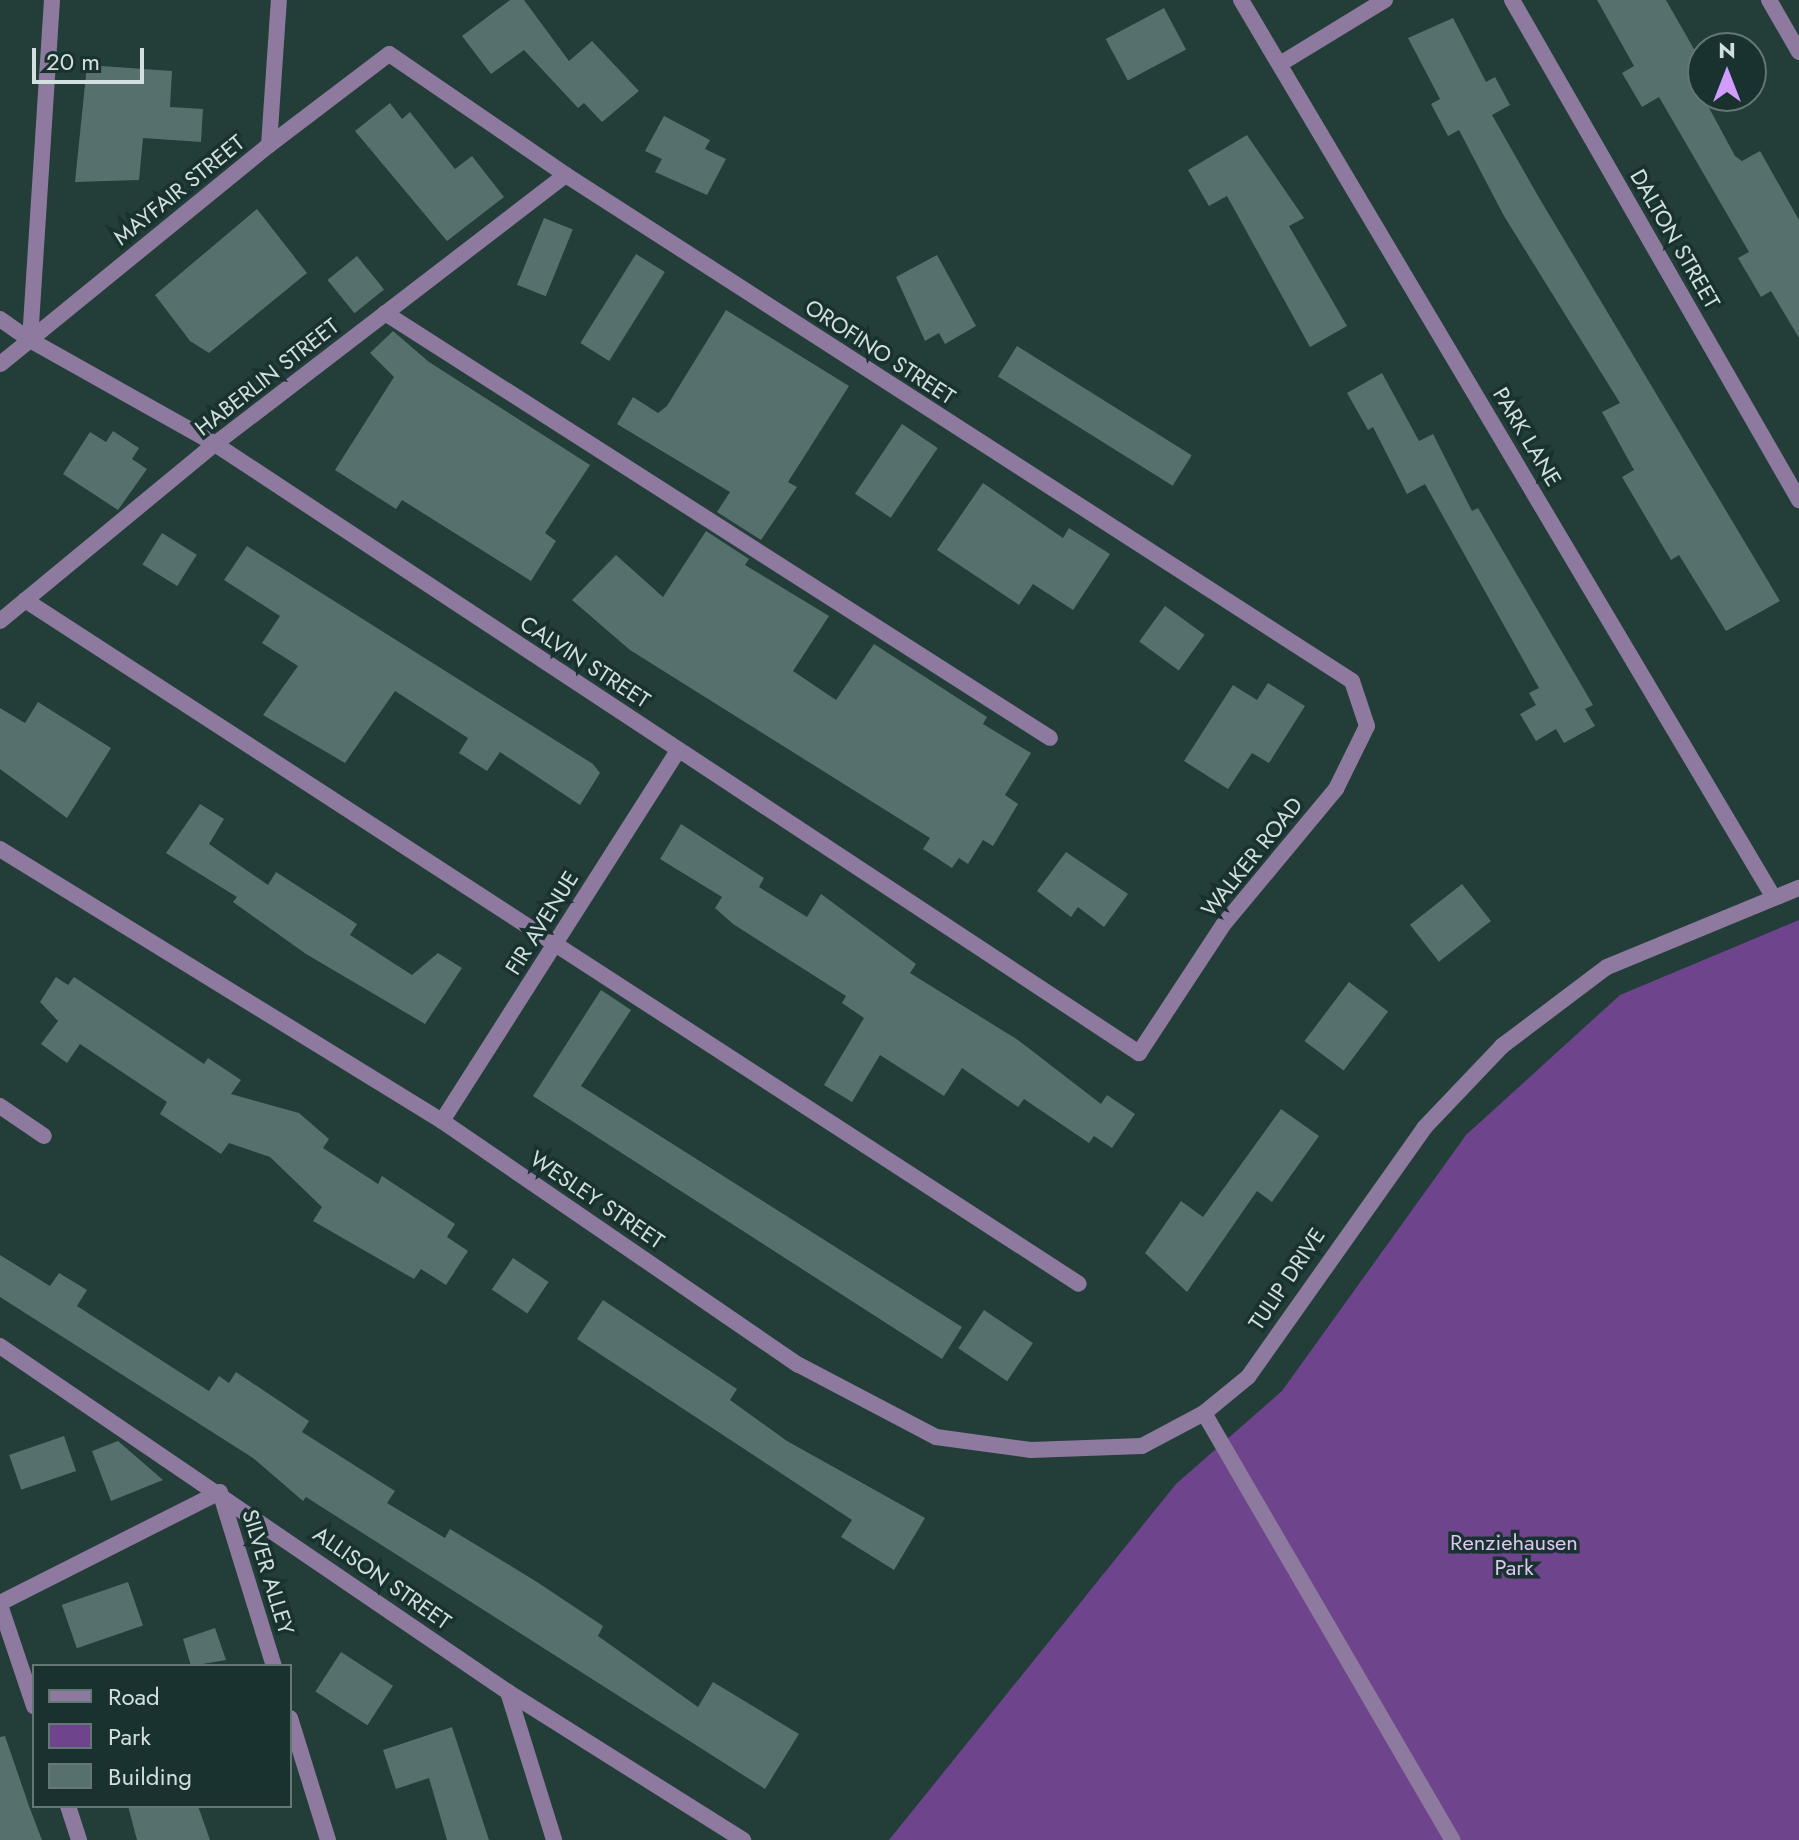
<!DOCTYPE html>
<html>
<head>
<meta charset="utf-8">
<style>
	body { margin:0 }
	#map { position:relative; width:1799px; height:1840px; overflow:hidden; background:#233d39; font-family:Jost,sans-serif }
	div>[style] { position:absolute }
	.green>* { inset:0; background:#6e448d }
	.building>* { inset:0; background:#55706d; transform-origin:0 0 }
	.service>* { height:16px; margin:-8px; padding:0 8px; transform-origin:8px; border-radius:8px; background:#8d7a9e }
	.minor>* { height:16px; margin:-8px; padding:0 8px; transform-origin:8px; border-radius:8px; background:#8d7a9e }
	span { translate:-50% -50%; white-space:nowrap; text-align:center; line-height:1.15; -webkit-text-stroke:7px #19322f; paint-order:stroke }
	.street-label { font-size:22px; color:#d1e0de }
	.park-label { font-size:22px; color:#ddc6f1 }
	.legend { position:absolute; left:32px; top:1664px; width:260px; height:144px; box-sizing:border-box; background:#19322f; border:2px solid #637875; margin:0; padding:10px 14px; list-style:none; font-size:24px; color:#d1e0de }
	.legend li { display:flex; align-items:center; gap:16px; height:40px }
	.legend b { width:40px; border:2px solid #637875 }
	.north { position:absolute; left:1687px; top:32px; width:80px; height:80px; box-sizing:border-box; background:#19322f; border:2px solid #637875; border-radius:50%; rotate:0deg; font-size:22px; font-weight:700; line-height:32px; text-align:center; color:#d1e0de }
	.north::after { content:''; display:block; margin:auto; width:28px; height:36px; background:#d29cfd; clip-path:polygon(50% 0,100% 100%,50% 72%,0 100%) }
	.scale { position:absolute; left:32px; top:48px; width:112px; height:36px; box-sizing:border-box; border:4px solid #d1e0de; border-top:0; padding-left:10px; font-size:24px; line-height:28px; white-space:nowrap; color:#d1e0de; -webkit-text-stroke:6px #19322f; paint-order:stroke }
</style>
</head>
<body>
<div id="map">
	<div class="green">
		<i style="clip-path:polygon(1799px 920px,1799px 1840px,889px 1840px,1176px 1484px,1282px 1391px,1466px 1135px,1620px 995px)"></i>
	</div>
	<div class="building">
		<i style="clip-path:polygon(510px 0,524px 0,569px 61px,592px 41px,639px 91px,602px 122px,584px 103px,578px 108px,524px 50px,491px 74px,462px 36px)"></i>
		<i style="clip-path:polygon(1597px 0,1666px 0,1703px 65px,1693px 78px,1735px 156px,1742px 161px,1760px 151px,1799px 220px,1799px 338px,1771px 291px,1761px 297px,1738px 258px,1749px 252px,1659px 97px,1642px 107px,1622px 73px,1634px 66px)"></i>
		<i style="left:1164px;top:8px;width:47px;height:66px;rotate:62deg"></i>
		<i style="clip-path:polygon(1453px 18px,1486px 82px,1495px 77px,1510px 105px,1492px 115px,1538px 196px,1780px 601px,1726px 631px,1679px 555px,1671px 560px,1622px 477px,1634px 470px,1602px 412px,1620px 403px,1504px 216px,1459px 130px,1448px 136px,1431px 104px,1440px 99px,1408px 38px)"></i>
		<i style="clip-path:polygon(87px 65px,172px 71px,170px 107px,203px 109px,201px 142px,143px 138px,139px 180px,75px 182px)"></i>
		<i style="clip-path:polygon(390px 103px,402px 119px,410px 112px,455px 169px,472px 156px,504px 197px,447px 241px,355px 131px)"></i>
		<i style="clip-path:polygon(664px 116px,710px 140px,705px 149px,726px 159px,707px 195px,655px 172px,662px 159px,645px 151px)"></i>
		<i style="clip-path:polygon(1247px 135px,1304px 218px,1289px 226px,1347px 326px,1310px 347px,1227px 196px,1209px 206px,1188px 170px)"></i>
		<i style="clip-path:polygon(257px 209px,307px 273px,209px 353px,190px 341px,155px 295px)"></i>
		<i style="left:544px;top:218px;width:31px;height:72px;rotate:22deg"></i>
		<i style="left:636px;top:254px;width:34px;height:105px;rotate:32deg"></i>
		<i style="clip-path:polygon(937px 255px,976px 326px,945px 344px,939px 333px,925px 341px,896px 277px)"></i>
		<i style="left:357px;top:256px;width:43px;height:38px;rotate:51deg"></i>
		<i style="clip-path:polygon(726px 310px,849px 386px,788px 482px,797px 487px,761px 540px,717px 512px,730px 492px,617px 424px,633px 397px,658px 413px,667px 406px)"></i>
		<i style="clip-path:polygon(393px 331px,429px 362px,590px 465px,545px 533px,556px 541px,531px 581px,402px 500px,396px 509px,335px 470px,394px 377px,370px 353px)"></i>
		<i style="left:1017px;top:346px;width:206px;height:36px;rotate:32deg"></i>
		<i style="clip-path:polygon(1382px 373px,1419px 441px,1433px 434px,1472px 511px,1478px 508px,1593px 705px,1585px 709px,1595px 726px,1564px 743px,1556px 729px,1536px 741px,1520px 714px,1536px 705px,1529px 693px,1539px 688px,1425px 484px,1407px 494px,1373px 427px,1368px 430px,1347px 393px)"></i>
		<i style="left:902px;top:424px;width:43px;height:84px;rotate:34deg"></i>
		<i style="clip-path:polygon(113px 431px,139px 448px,132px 459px,147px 469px,118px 510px,63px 474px,90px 432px,106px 442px)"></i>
		<i style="clip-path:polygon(983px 483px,1063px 538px,1069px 528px,1110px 554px,1073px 610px,1033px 584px,1019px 605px,937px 550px)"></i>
		<i style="clip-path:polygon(706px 531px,749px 559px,745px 565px,829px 616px,793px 671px,836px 700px,874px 644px,987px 717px,983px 724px,1031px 753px,1005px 795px,1018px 804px,993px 846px,983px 840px,968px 864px,959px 858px,952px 868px,923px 849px,930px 838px,630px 650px,572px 600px,616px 555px,663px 597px)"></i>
		<i style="left:162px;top:533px;width:41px;height:37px;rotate:32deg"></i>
		<i style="clip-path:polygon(247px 546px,593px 764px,600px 773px,580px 805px,500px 752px,487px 771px,459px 753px,468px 738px,395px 691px,345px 763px,263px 715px,298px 666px,262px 643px,280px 616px,224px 580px)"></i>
		<i style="left:1165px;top:606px;width:49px;height:44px;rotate:36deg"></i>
		<i style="clip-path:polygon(1268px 683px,1305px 706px,1269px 763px,1252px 753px,1228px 789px,1184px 761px,1233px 685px,1257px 700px)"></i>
		<i style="clip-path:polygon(38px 702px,111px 748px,67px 818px,0 769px,0 708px,25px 723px)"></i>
		<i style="clip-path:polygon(200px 804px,224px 819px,209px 844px,268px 885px,276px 872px,357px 924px,350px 935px,412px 975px,438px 953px,462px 968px,425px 1024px,306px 954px,233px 902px,237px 897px,166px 853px)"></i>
		<i style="clip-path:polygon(681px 824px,764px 878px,759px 887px,807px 917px,821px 894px,916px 964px,910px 973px,1018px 1040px,1101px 1104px,1107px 1095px,1135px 1114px,1112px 1148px,1094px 1136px,1089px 1143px,1024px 1099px,1018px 1107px,962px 1068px,944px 1096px,880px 1055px,852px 1102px,824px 1085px,864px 1018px,842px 1003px,846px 996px,733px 924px,715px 908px,722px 897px,660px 859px)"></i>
		<i style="clip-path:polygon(1066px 852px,1128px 894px,1104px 927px,1078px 907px,1071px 917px,1037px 891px)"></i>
		<i style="left:1462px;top:884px;width:47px;height:66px;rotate:52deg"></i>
		<i style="clip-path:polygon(56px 977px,68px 985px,74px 977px,204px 1064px,208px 1058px,241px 1080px,231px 1094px,299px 1113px,329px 1139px,323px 1148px,378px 1184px,382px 1176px,455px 1224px,447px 1237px,468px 1251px,446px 1285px,421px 1269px,414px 1279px,313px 1221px,322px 1207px,270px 1157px,229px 1143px,221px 1154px,160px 1114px,167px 1102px,80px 1044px,67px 1063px,41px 1044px,58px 1021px,40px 1002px)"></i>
		<i style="left:1349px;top:982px;width:49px;height:74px;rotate:37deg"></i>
		<i style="clip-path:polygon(601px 990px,631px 1010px,581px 1086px,962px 1327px,942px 1359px,533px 1096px)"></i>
		<i style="clip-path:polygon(1281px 1109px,1319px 1136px,1272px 1202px,1257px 1191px,1187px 1292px,1145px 1253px,1181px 1201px,1203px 1217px)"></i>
		<i style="clip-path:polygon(0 1255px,50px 1286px,59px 1273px,87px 1290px,77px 1306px,209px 1391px,219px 1376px,229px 1383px,236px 1372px,309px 1421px,302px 1432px,395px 1491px,387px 1503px,445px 1538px,450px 1529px,537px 1582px,603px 1626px,598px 1636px,698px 1707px,713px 1682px,799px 1734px,765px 1789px,306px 1497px,303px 1501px,253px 1458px,0 1297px)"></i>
		<i style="left:513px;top:1258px;width:43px;height:38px;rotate:34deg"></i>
		<i style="clip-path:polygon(603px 1300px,737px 1389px,730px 1400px,787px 1441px,925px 1518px,894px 1570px,841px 1537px,852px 1520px,577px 1339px)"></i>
		<i style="left:984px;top:1310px;width:59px;height:46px;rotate:34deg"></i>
		<i style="left:64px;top:1436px;width:37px;height:58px;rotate:71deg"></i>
		<i style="clip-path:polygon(118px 1441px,163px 1480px,111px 1501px,92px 1451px)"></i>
		<i style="left:128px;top:1582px;width:46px;height:70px;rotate:71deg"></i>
		<i style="clip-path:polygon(215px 1628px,226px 1660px,191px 1666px,183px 1639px)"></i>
		<i style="left:341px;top:1652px;width:62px;height:47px;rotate:33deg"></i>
		<i style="clip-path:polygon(452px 1727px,489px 1840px,447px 1840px,429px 1778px,396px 1789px,383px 1750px)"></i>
		<i style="clip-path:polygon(5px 1736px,29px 1806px,42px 1840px,0 1840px,0 1737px)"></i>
		<i style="clip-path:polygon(128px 1806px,198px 1806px,210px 1840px,137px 1840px)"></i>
	</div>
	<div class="service">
		<i style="left:1769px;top:0;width:60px;rotate:60deg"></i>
		<i style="left:269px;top:145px;width:145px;rotate:-86.1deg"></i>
		<i style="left:385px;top:313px;width:789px;rotate:32.58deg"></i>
		<i style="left:25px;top:600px;width:1256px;rotate:32.98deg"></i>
		<i style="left:0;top:621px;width:278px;rotate:-39.5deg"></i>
		<i style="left:215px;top:444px;width:442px;rotate:-37.5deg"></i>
		<i style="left:0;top:1106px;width:53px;rotate:34.3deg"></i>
		<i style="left:220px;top:1492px;width:182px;rotate:72.8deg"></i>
		<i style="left:290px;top:1718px;width:128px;rotate:72.7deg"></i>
	</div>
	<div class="minor">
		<i style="left:1241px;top:0;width:1044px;rotate:59.31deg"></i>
		<i style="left:1512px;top:0;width:577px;rotate:60.14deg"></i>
		<i style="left:1280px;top:64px;width:123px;rotate:-31.4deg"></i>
		<i style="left:0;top:319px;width:37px;rotate:35deg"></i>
		<i style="left:30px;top:340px;width:212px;rotate:29.3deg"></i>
		<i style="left:215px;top:444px;width:1107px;rotate:33.39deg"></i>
		<i style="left:1139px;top:1053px;width:153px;rotate:-56.7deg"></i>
		<i style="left:1223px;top:925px;width:177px;rotate:-50.3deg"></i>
		<i style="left:1336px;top:789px;width:70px;rotate:-63.8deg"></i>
		<i style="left:1367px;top:726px;width:47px;rotate:-108.4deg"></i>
		<i style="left:1352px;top:681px;width:935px;rotate:-147.23deg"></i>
		<i style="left:566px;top:175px;width:214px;rotate:-145.6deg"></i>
		<i style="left:389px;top:54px;width:151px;rotate:142.8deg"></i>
		<i style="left:269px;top:145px;width:308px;rotate:140.8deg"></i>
		<i style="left:30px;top:340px;width:38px;rotate:141deg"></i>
		<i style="left:30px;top:340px;width:341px;rotate:-86.3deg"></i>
		<i style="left:0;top:849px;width:519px;rotate:31.61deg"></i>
		<i style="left:442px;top:1121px;width:432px;rotate:34.4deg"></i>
		<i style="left:799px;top:1365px;width:155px;rotate:27.7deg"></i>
		<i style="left:936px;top:1437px;width:96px;rotate:7.8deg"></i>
		<i style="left:1031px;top:1450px;width:111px;rotate:-2.1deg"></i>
		<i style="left:1142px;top:1446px;width:70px;rotate:-28deg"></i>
		<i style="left:1204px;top:1413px;width:57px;rotate:-39.3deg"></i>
		<i style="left:1248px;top:1377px;width:305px;rotate:-54.7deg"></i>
		<i style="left:1424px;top:1128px;width:113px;rotate:-46.4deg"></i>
		<i style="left:1502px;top:1046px;width:131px;rotate:-37deg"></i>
		<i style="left:1607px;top:967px;width:208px;rotate:-22.4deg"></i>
		<i style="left:442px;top:1121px;width:440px;rotate:-57.5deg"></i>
		<i style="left:0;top:1346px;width:615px;rotate:34.26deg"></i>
		<i style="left:508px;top:1692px;width:278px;rotate:32.2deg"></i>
		<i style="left:1204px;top:1413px;width:494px;rotate:59.8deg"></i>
		<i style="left:0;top:1603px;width:246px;rotate:-26.8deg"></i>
		<i style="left:0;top:1605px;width:107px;rotate:71.4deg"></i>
		<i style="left:508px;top:1692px;width:155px;rotate:72.7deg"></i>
		<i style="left:68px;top:1806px;width:36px;rotate:72deg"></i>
	</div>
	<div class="street-label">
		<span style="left:179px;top:190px;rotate:-39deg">MAYFAIR STREET</span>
		<span style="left:1675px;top:239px;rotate:60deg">DALTON STREET</span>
		<span style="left:880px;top:352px;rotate:33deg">OROFINO STREET</span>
		<span style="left:267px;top:377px;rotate:-38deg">HABERLIN STREET</span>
		<span style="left:1527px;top:437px;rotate:59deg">PARK LANE</span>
		<span style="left:585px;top:662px;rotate:33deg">CALVIN STREET</span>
		<span style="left:1252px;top:857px;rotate:-51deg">WALKER ROAD</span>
		<span style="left:542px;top:923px;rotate:-58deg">FIR AVENUE</span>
		<span style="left:597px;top:1200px;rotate:34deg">WESLEY STREET</span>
		<span style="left:1287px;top:1279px;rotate:-56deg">TULIP DRIVE</span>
		<span style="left:268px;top:1572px;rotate:73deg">SILVER ALLEY</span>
		<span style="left:382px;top:1578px;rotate:35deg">ALLISON STREET</span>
	</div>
	<div class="park-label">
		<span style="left:1514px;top:1555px">Renziehausen<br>Park</span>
	</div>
	<ul class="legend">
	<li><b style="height:10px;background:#8d7a9e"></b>Road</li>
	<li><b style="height:22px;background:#6e448d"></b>Park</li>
	<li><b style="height:22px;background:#55706d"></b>Building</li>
	</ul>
	<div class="north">N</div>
	<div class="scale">20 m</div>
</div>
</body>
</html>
